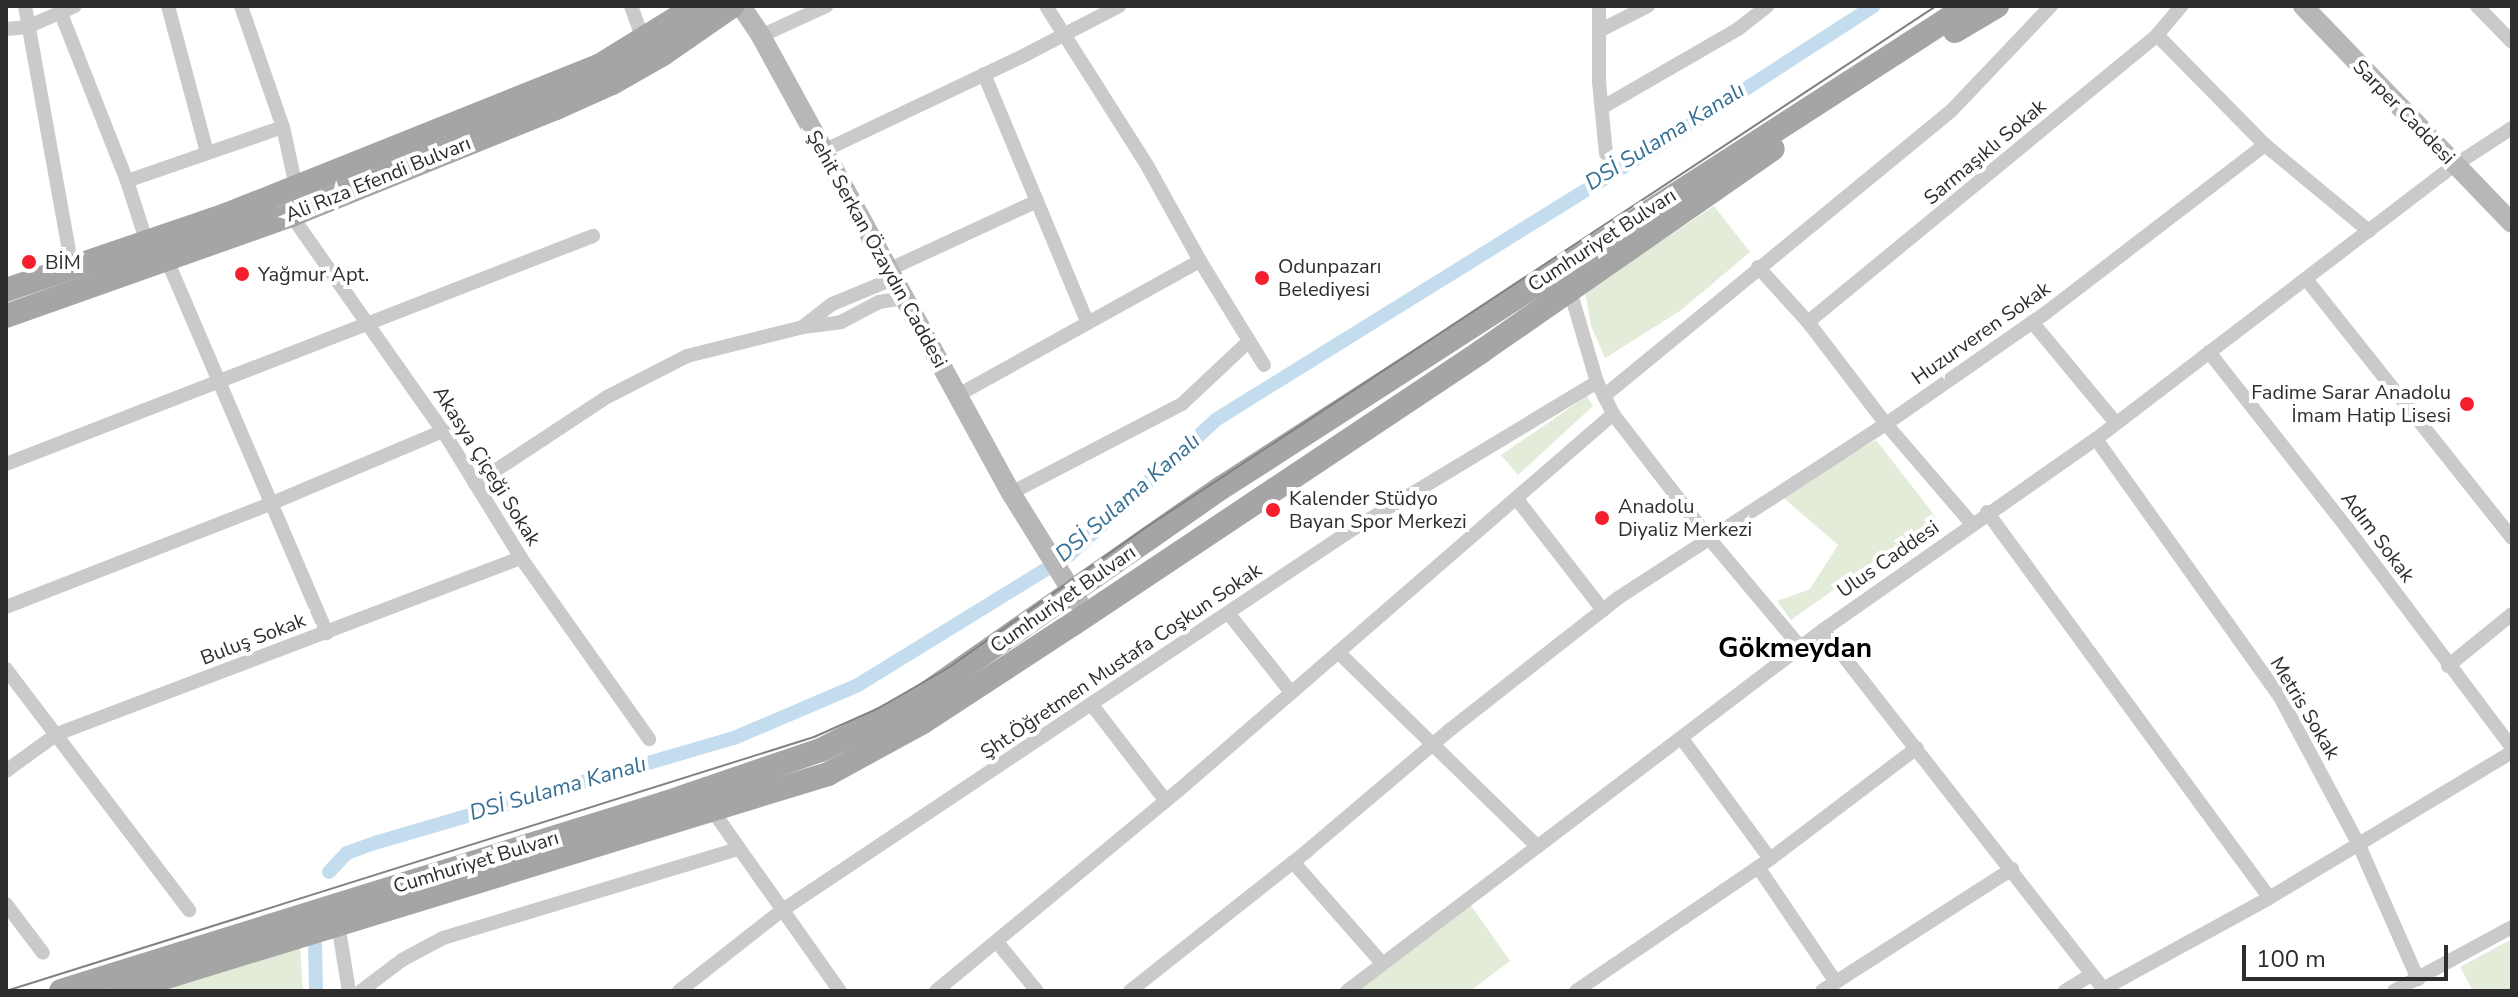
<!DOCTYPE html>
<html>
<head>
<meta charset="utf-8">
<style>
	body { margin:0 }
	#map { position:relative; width:2518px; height:997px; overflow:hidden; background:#fff; font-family:"Nunito Sans",sans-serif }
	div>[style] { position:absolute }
	.green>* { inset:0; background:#e3ecd8 }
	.canal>* { height:14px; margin:-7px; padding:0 7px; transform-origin:7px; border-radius:7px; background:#c3ddee }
	.minor>* { height:14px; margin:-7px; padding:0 7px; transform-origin:7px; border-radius:7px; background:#cacaca }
	.secondary>* { height:20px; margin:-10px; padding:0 10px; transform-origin:10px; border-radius:10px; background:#b7b7b7 }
	.primary>* { height:24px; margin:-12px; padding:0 12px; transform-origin:12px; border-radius:12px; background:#a5a5a5 }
	.tram>* { height:2px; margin:-1px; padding:0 1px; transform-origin:1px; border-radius:1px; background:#828282 }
	.dots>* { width:22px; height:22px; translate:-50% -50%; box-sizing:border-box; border:4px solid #fff; border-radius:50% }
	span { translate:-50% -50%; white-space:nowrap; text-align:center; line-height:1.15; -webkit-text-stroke:8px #fff; paint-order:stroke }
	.street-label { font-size:20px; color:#2d2d2d }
	.poi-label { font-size:20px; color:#2d2d2d }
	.left { translate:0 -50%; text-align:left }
	.right { translate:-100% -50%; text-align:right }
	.water-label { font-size:22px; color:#346f95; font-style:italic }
	.district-label { font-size:28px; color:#000; font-weight:700 }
	.frame { position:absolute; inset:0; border:8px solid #2d2d2d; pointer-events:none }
	.scale { position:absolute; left:2242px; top:945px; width:206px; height:36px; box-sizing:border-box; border:4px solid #2d2d2d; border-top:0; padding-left:10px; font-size:24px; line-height:28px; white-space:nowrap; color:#2d2d2d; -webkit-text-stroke:6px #fff; paint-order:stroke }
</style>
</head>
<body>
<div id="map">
	<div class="green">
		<i style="clip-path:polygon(1714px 206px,1750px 252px,1680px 311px,1605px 358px,1591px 326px,1585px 292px)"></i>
		<i style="clip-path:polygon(1587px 396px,1593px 406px,1518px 475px,1501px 455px)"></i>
		<i style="clip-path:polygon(1876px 440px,1936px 517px,1791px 620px,1777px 601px,1810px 589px,1838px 545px,1780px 495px)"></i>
		<i style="clip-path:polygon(1470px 904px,1510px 961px,1470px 991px,1358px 991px)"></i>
		<i style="clip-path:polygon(2512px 939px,2512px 991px,2473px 991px,2460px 967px)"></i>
		<i style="clip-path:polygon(300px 948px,303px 991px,161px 991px)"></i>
	</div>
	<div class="canal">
		<i style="left:329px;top:872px;width:26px;rotate:-47deg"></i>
		<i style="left:347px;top:853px;width:33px;rotate:-20deg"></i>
		<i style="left:378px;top:842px;width:371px;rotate:-16.3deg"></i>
		<i style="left:734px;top:738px;width:135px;rotate:-23.1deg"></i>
		<i style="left:858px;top:685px;width:248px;rotate:-31.6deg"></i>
		<i style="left:1069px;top:555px;width:201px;rotate:-42.6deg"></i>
		<i style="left:1217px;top:419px;width:524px;rotate:-31.81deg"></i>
		<i style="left:1662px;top:143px;width:252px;rotate:-32.9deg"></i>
		<i style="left:315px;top:944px;width:47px;rotate:88.8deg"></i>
	</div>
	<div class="minor">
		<i style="left:25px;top:6px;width:266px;rotate:79.8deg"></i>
		<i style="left:168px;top:6px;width:152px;rotate:75.1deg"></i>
		<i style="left:241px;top:6px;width:128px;rotate:70.9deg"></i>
		<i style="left:283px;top:127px;width:66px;rotate:77.7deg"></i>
		<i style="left:631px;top:6px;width:37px;rotate:70deg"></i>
		<i style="left:1046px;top:6px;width:191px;rotate:57.6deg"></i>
		<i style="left:1148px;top:167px;width:107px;rotate:61deg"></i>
		<i style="left:1200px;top:261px;width:122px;rotate:58.4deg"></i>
		<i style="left:1599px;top:6px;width:76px;rotate:90deg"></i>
		<i style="left:1599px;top:82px;width:72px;rotate:84.4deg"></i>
		<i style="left:2477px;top:6px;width:50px;rotate:45.8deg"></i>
		<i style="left:60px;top:11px;width:183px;rotate:68.5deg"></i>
		<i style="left:127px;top:181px;width:65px;rotate:72.1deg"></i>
		<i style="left:6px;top:29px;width:21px;rotate:-5deg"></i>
		<i style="left:27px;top:27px;width:52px;rotate:-23.6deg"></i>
		<i style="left:1601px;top:30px;width:53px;rotate:-27.1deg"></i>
		<i style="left:2157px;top:35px;width:154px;rotate:45.5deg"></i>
		<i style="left:2265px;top:145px;width:135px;rotate:39.6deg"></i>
		<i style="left:761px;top:36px;width:72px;rotate:-24.8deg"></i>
		<i style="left:984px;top:74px;width:269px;rotate:67.4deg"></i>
		<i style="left:1603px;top:107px;width:156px;rotate:-30deg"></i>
		<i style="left:1738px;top:29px;width:37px;rotate:-38deg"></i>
		<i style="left:823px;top:151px;width:224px;rotate:-25.4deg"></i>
		<i style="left:1025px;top:55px;width:106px;rotate:-27.5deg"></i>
		<i style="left:127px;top:181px;width:165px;rotate:-19.1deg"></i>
		<i style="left:292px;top:211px;width:4px;rotate:104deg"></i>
		<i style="left:291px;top:215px;width:264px;rotate:54.9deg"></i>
		<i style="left:443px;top:431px;width:149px;rotate:58.4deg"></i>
		<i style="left:521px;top:558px;width:222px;rotate:54.7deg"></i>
		<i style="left:167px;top:260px;width:406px;rotate:66.8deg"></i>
		<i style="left:1758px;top:267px;width:74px;rotate:47.7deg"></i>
		<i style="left:1808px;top:322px;width:128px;rotate:52.6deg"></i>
		<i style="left:1886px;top:424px;width:132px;rotate:49.3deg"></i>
		<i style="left:890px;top:269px;width:162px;rotate:-24.8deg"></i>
		<i style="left:895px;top:278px;width:68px;rotate:157.6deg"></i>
		<i style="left:832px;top:304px;width:37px;rotate:142deg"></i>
		<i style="left:803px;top:327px;width:38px;rotate:-7deg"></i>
		<i style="left:841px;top:322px;width:43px;rotate:-27.8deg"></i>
		<i style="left:879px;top:302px;width:26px;rotate:-9deg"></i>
		<i style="left:2306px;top:279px;width:331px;rotate:51.5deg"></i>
		<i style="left:1569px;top:287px;width:99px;rotate:73.6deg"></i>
		<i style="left:1597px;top:382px;width:36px;rotate:63deg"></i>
		<i style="left:1613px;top:414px;width:155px;rotate:52.3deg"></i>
		<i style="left:1708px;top:537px;width:145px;rotate:50deg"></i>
		<i style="left:1808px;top:322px;width:452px;rotate:-39.4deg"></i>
		<i style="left:2157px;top:35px;width:38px;rotate:-50deg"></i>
		<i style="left:2032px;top:322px;width:131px;rotate:50.3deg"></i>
		<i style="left:2209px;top:352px;width:224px;rotate:51.9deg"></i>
		<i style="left:2347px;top:528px;width:275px;rotate:53.1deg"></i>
		<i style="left:958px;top:395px;width:277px;rotate:-29deg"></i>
		<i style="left:1604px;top:396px;width:449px;rotate:-39.4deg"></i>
		<i style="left:1951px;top:111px;width:145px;rotate:-46.4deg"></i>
		<i style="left:2096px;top:439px;width:317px;rotate:54.5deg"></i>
		<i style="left:2280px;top:697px;width:166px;rotate:61.9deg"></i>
		<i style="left:2358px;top:843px;width:149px;rotate:66.2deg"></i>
		<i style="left:6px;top:464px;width:630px;rotate:-21.23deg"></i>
		<i style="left:475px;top:484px;width:158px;rotate:-33.4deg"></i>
		<i style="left:607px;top:397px;width:90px;rotate:-27.1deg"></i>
		<i style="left:687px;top:356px;width:120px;rotate:-14deg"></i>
		<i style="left:1011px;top:493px;width:193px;rotate:-27.5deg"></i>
		<i style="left:1182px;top:404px;width:92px;rotate:-43.2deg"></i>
		<i style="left:1516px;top:498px;width:142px;rotate:52.2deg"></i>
		<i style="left:1987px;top:512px;width:478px;rotate:53.8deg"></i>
		<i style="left:6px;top:607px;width:283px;rotate:-21.3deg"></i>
		<i style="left:270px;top:504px;width:188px;rotate:-22.9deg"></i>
		<i style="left:1229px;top:614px;width:98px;rotate:51.6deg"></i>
		<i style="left:1823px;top:630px;width:458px;rotate:52deg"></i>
		<i style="left:1338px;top:652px;width:279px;rotate:44.3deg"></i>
		<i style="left:2448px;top:666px;width:82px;rotate:-39.1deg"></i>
		<i style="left:6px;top:669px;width:303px;rotate:52.8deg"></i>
		<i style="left:1092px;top:705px;width:121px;rotate:52.4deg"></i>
		<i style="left:1683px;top:740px;width:147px;rotate:53.8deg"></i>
		<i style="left:6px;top:771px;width:63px;rotate:-36deg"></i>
		<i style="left:57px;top:734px;width:496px;rotate:-20.8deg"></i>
		<i style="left:710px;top:807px;width:225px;rotate:54.8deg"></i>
		<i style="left:1293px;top:862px;width:135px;rotate:48.6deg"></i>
		<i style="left:1758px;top:867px;width:139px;rotate:55.9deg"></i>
		<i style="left:6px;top:904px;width:61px;rotate:52.9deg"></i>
		<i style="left:338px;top:924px;width:68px;rotate:80.7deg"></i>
		<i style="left:997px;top:942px;width:63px;rotate:50.8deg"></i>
		<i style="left:2103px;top:989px;width:189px;rotate:-28.7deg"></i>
		<i style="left:2269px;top:898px;width:283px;rotate:-31deg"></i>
		<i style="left:361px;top:991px;width:51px;rotate:-37.1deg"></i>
		<i style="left:402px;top:960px;width:47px;rotate:-28.2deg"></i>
		<i style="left:443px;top:938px;width:308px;rotate:-16.8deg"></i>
		<i style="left:679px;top:991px;width:130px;rotate:-38.1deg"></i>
		<i style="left:781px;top:911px;width:684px;rotate:-33.74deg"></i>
		<i style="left:1350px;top:531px;width:288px;rotate:-31.1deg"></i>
		<i style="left:936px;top:991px;width:315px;rotate:-39.6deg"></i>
		<i style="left:1179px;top:790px;width:574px;rotate:-40.9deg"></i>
		<i style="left:1130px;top:991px;width:226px;rotate:-38.3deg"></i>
		<i style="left:1307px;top:851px;width:189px;rotate:-40.3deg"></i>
		<i style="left:1451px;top:729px;width:212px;rotate:-38.1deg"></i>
		<i style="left:1618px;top:598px;width:320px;rotate:-33deg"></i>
		<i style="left:1886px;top:424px;width:196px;rotate:-34.8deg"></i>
		<i style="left:2047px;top:312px;width:275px;rotate:-37.5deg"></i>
		<i style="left:1347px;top:991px;width:597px;rotate:-37.18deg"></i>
		<i style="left:1823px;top:630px;width:333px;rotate:-35deg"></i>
		<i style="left:2096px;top:439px;width:452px;rotate:-37.4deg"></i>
		<i style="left:2455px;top:165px;width:68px;rotate:-33deg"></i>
		<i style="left:1576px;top:991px;width:235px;rotate:-34.2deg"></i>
		<i style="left:1770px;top:859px;width:184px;rotate:-37.1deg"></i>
		<i style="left:1822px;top:991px;width:226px;rotate:-32.7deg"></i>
		<i style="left:2065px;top:991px;width:31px;rotate:-32deg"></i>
		<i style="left:2394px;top:991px;width:134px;rotate:-28.5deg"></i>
	</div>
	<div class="secondary">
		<i style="left:741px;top:6px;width:36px;rotate:56deg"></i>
		<i style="left:761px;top:36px;width:521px;rotate:61.32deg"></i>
		<i style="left:1011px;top:493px;width:142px;rotate:58.2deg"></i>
		<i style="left:2303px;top:6px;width:301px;rotate:46.1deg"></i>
	</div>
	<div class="primary">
		<i style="left:1955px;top:31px;width:49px;rotate:-30.8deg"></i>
		<i style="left:6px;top:290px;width:232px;rotate:-18.8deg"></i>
		<i style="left:226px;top:215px;width:402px;rotate:-21.8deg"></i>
		<i style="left:599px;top:66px;width:114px;rotate:-31.7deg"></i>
		<i style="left:6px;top:316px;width:302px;rotate:-19.5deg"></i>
		<i style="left:291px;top:215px;width:286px;rotate:-22deg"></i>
		<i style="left:556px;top:108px;width:61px;rotate:-24.1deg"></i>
		<i style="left:612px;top:83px;width:59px;rotate:-29.6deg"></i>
		<i style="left:663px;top:54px;width:84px;rotate:-34.8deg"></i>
		<i style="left:61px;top:991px;width:633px;rotate:-17.29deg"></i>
		<i style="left:665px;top:803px;width:165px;rotate:-18.8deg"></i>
		<i style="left:821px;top:750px;width:105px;rotate:-27.3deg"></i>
		<i style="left:914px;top:702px;width:374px;rotate:-34.9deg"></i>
		<i style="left:1221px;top:488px;width:889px;rotate:-32.83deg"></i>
		<i style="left:121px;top:991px;width:740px;rotate:-17.06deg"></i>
		<i style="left:828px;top:774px;width:108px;rotate:-28.7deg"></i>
		<i style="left:923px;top:722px;width:179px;rotate:-33.2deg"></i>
		<i style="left:1073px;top:624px;width:492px;rotate:-33.7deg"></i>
		<i style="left:1482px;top:351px;width:354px;rotate:-34.8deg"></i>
	</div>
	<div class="tram">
		<i style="left:6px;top:991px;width:847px;rotate:-17.45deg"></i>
		<i style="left:814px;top:737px;width:69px;rotate:-24deg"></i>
		<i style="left:877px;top:709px;width:82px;rotate:-30deg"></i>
		<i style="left:948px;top:668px;width:245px;rotate:-35.4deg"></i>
		<i style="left:1148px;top:526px;width:944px;rotate:-33.42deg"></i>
	</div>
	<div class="dots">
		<i style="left:29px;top:262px;background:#f41e2d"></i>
		<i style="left:242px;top:274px;background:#f41e2d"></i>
		<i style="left:1262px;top:278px;background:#f41e2d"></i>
		<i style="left:2467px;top:404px;background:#f41e2d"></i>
		<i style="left:1273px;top:510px;background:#f41e2d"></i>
		<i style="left:1602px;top:518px;background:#f41e2d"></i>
	</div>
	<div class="street-label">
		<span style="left:2404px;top:112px;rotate:46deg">Sarper Caddesi</span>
		<span style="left:1985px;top:152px;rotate:-40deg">Sarmaşıklı Sokak</span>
		<span style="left:378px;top:179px;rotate:-22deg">Ali Rıza Efendi Bulvarı</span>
		<span style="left:1602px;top:240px;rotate:-33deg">Cumhuriyet Bulvarı</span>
		<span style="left:877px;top:249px;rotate:61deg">Şehit Serkan Özaydın Caddesi</span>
		<span style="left:1981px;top:333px;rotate:-35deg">Huzurveren Sokak</span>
		<span style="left:487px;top:466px;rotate:58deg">Akasya Çiçeği Sokak</span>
		<span style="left:2378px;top:537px;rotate:53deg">Adım Sokak</span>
		<span style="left:1888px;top:559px;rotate:-35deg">Ulus Caddesi</span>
		<span style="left:1063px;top:599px;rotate:-35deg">Cumhuriyet Bulvarı</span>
		<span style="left:253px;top:639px;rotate:-21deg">Buluş Sokak</span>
		<span style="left:1121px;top:661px;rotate:-34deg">Şht.Öğretmen Mustafa Coşkun Sokak</span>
		<span style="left:2305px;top:708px;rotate:59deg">Metris Sokak</span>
		<span style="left:476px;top:862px;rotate:-17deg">Cumhuriyet Bulvarı</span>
	</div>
	<div class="poi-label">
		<span class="left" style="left:45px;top:262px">BİM</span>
		<span class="left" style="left:1278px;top:278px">Odunpazarı<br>Belediyesi</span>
		<span class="left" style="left:258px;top:274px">Yağmur Apt.</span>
		<span class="right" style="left:2451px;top:404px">Fadime Sarar Anadolu<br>İmam Hatip Lisesi</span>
		<span class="left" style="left:1289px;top:510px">Kalender Stüdyo<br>Bayan Spor Merkezi</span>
		<span class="left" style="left:1618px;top:518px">Anadolu<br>Diyaliz Merkezi</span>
	</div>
	<div class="water-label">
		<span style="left:1665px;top:137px;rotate:-32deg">DSİ Sulama Kanalı</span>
		<span style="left:1128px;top:498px;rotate:-41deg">DSİ Sulama Kanalı</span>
		<span style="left:558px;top:789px;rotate:-16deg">DSİ Sulama Kanalı</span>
	</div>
	<div class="district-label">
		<span style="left:1795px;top:648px">Gökmeydan</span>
	</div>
	<div class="frame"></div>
	<div class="scale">100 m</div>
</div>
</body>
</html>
